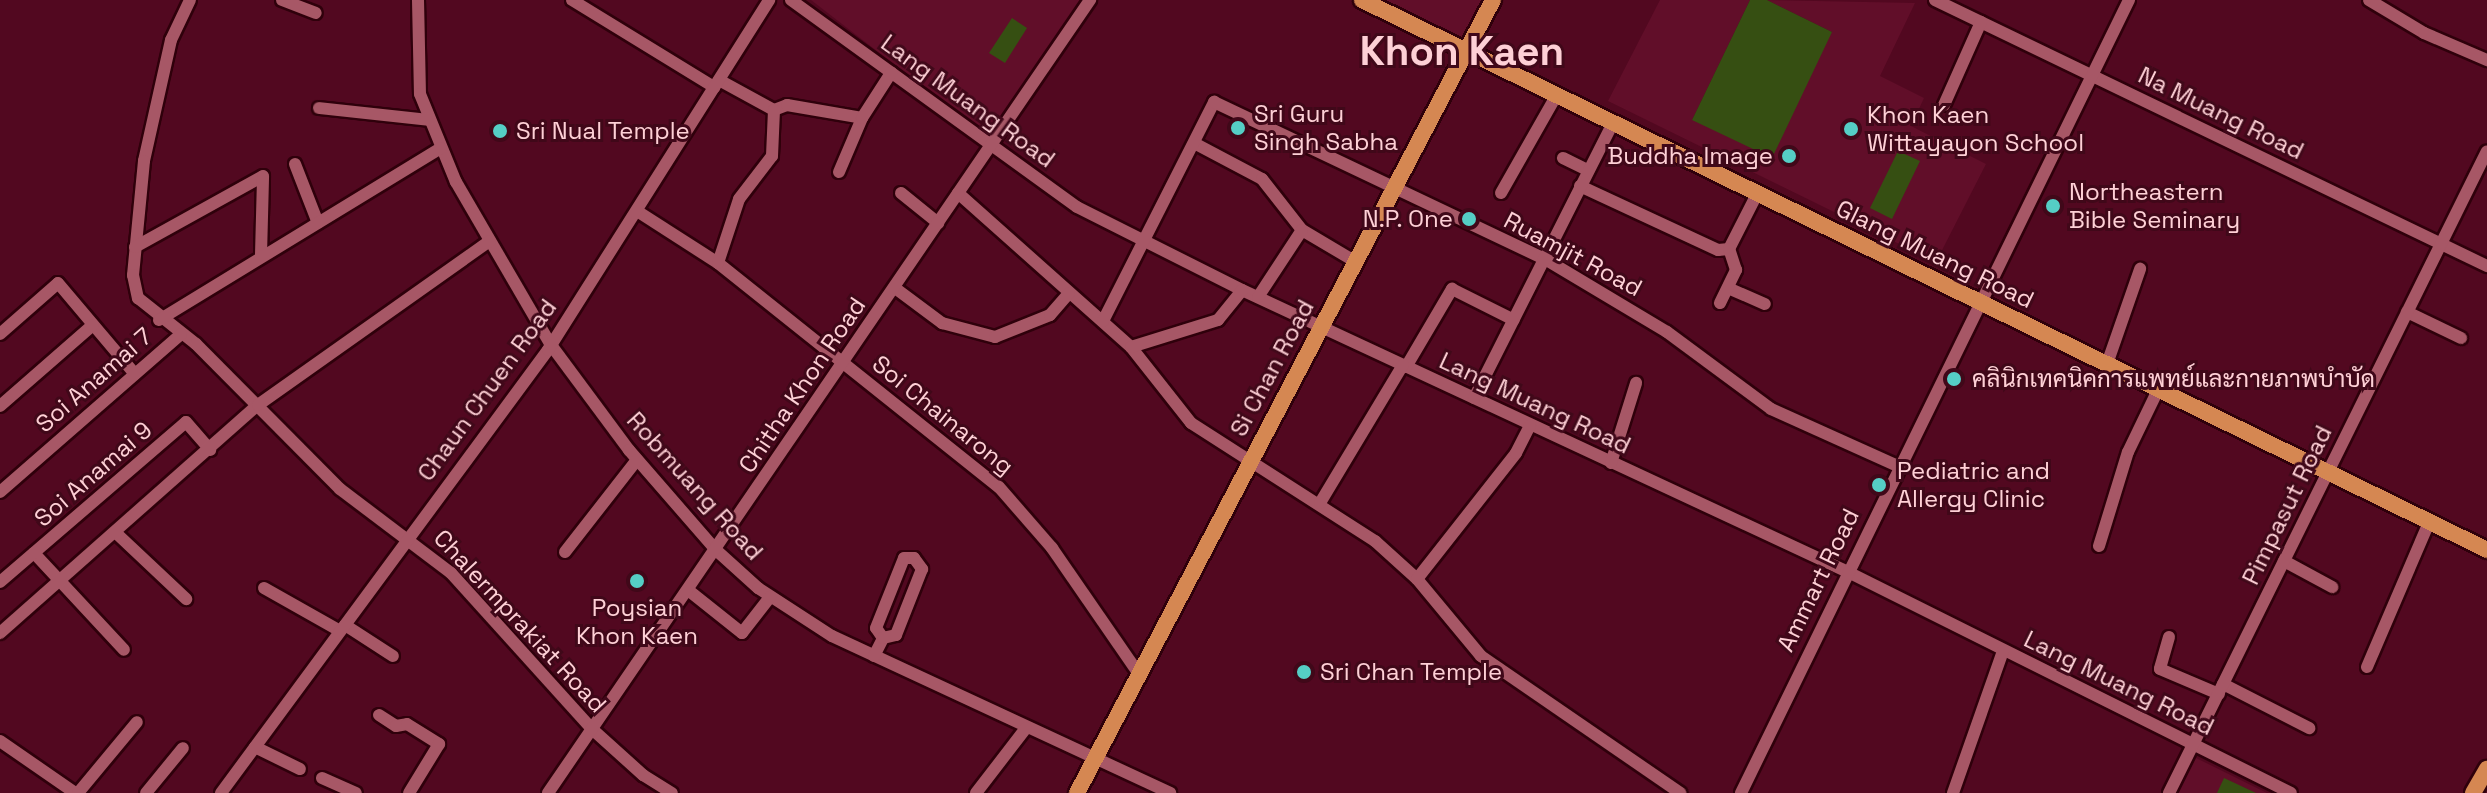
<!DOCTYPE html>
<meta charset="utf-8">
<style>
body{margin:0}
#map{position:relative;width:2487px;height:793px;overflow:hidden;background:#520820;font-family:"Space Grotesk",Sarabun,sans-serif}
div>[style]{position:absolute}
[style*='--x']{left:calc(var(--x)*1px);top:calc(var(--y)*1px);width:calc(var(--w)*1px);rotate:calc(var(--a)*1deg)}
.built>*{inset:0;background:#610e29}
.green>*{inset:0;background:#364f12}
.roads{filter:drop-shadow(2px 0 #2f000b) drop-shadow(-2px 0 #2f000b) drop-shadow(0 2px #2f000b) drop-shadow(0 -2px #2f000b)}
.minor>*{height:12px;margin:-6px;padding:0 6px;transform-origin:6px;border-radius:6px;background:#a75766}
.major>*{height:16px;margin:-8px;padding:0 8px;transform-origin:8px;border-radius:8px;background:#d58752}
.dots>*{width:22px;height:22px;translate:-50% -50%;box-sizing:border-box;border:4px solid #400819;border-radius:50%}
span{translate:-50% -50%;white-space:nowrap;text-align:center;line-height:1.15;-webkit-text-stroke:6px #400819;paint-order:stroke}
.street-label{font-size:24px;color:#fed0d6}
.poi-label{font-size:24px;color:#fed0d6}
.left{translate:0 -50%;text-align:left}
.right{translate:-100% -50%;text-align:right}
.town-label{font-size:40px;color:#fed0d6;font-weight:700}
</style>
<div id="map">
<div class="built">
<i style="clip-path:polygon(811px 0,1081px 0,988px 137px)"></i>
<i style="clip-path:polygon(1362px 0,1493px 0,1467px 50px)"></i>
<i style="clip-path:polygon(1660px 0,1750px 0,1692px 120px,1832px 32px,1767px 0,1915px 3px,1880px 76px,1924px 98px,1911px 126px,1986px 164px,1936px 262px,1608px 101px)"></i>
<i style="clip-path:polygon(2192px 756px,2267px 793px,2175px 793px)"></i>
</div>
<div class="green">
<i style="clip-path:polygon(1750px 0,1767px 0,1832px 32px,1772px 158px,1692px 120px)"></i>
<i style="clip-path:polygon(1012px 18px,1027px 28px,1005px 63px,989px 53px)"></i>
<i style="clip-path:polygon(1898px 151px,1920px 161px,1892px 219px,1870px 208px)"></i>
<i style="clip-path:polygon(2224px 778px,2256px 793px,2217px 793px)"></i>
</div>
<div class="roads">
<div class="minor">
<i style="--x:190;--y:0;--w:44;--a:115.4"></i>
<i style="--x:171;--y:40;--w:124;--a:102.6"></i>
<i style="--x:144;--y:161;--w:115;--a:95.5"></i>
<i style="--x:133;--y:275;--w:24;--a:78"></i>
<i style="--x:138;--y:298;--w:74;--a:38.4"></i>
<i style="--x:196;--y:344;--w:204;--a:45.2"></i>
<i style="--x:340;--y:489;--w:139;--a:37.1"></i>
<i style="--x:451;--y:573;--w:210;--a:47.9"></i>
<i style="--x:592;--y:729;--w:69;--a:42"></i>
<i style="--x:643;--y:775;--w:34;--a:32"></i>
<i style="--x:282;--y:0;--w:36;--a:21"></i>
<i style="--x:418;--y:0;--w:94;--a:88.8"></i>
<i style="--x:420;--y:94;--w:95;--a:67.8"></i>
<i style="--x:456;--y:182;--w:189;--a:59.8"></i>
<i style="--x:551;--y:345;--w:131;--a:53.4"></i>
<i style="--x:629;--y:450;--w:133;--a:49"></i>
<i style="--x:716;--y:550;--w:57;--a:42.1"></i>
<i style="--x:758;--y:588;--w:88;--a:33"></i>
<i style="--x:832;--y:636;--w:373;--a:24.9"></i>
<i style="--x:572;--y:0;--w:167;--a:31.5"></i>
<i style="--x:791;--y:0;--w:353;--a:35.9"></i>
<i style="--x:1077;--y:207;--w:185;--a:26.7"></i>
<i style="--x:1242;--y:290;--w:666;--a:24.95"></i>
<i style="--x:1846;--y:571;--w:497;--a:26.5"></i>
<i style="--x:1935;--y:0;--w:613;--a:25.73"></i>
<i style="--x:2369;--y:0;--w:64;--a:31"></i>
<i style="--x:2424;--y:33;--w:69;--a:23.2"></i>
<i style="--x:719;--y:80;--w:63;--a:28.6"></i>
<i style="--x:774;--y:110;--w:14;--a:-21"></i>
<i style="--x:787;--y:105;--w:76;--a:9.8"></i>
<i style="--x:1944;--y:105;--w:91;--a:-66"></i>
<i style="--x:319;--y:108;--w:111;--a:6.2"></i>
<i style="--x:1194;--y:143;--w:77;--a:27.9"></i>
<i style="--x:1262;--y:179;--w:65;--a:51.9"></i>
<i style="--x:1302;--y:230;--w:63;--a:30.7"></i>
<i style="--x:1563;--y:158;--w:28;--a:26"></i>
<i style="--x:295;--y:164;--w:63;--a:68.7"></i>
<i style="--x:839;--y:172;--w:59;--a:-66.9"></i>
<i style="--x:862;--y:118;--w:54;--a:-57.2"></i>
<i style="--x:1580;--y:186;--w:152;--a:24.9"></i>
<i style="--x:1718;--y:250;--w:11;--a:-5"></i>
<i style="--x:1729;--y:249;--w:62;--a:-63"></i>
<i style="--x:901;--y:193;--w:48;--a:39"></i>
<i style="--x:958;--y:193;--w:232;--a:41.7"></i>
<i style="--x:1131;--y:347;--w:97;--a:51.7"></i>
<i style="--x:1191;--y:423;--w:219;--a:32.7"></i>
<i style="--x:1375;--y:541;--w:57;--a:42.1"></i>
<i style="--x:1417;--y:579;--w:100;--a:50.3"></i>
<i style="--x:1481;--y:656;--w:242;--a:34.5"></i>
<i style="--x:1501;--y:193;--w:112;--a:-60.4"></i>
<i style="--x:637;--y:211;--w:96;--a:32.7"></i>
<i style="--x:718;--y:263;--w:359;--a:38.6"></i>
<i style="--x:999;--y:487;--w:81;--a:49"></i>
<i style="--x:1052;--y:548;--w:150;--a:55.4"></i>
<i style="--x:135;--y:247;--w:146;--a:-29"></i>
<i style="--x:261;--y:255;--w:79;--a:-88.5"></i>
<i style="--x:718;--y:263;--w:67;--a:-71.8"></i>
<i style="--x:739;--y:199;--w:54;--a:-52.5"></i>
<i style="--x:772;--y:156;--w:46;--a:-87.5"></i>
<i style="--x:895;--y:288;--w:59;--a:36.7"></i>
<i style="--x:942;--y:323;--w:55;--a:14.8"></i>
<i style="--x:995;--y:337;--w:59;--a:-21.8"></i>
<i style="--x:1050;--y:315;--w:29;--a:-49"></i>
<i style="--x:1728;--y:288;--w:40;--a:23.4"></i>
<i style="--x:1258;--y:297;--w:80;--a:-56.7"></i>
<i style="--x:1720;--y:303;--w:37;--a:-64"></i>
<i style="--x:1736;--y:270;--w:22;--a:-108"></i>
<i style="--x:2407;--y:312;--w:60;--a:25.7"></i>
<i style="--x:159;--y:320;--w:330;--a:-31.4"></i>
<i style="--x:1103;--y:321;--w:246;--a:-63.1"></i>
<i style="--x:1214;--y:102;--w:366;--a:25.4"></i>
<i style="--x:1545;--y:259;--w:142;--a:30.9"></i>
<i style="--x:1667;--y:332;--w:129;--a:36.5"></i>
<i style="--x:1771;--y:409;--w:139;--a:24.2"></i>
<i style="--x:0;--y:334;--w:77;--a:-41.3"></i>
<i style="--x:58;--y:283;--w:119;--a:49.8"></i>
<i style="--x:1131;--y:347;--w:91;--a:-17.2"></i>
<i style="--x:1218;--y:320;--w:38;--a:-51"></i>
<i style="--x:2107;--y:364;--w:101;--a:-70.8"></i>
<i style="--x:1406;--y:367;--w:91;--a:-59.5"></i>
<i style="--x:1452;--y:289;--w:69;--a:26.6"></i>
<i style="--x:1474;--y:398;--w:308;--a:-63.2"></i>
<i style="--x:0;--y:406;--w:123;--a:-41.1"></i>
<i style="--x:1611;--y:463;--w:84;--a:-72.6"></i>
<i style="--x:0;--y:492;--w:240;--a:-41.1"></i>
<i style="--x:1320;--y:503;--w:161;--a:-59"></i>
<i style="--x:115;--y:532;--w:98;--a:43.3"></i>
<i style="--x:2099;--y:546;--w:98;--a:-72.9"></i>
<i style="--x:2128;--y:452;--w:69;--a:-64.2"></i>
<i style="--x:565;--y:552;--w:117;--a:-52"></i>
<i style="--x:34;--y:553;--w:132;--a:47.1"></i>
<i style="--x:2284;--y:561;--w:55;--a:28.4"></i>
<i style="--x:1417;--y:579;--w:160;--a:-51.8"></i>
<i style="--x:1516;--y:453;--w:31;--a:-63"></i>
<i style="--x:0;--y:582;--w:245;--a:-40.7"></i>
<i style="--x:186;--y:422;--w:37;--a:49"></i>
<i style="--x:264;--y:588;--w:87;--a:29.5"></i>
<i style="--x:688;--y:590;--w:69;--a:38.5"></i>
<i style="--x:742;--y:633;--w:46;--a:-52.1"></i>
<i style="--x:345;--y:625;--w:57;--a:32.9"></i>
<i style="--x:0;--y:633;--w:344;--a:-41.5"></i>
<i style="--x:258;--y:405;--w:284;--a:-35.3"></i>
<i style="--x:2169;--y:637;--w:33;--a:106"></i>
<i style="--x:2160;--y:669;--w:64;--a:23"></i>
<i style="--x:874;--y:656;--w:20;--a:-63"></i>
<i style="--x:883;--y:638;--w:12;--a:-125"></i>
<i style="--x:876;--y:628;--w:75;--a:-68.2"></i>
<i style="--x:904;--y:558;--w:10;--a:0"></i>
<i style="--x:914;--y:558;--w:14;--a:54"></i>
<i style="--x:922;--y:569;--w:71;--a:111.5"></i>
<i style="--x:896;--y:635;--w:13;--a:167"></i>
<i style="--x:2367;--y:667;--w:158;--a:-66.8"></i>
<i style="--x:2223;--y:684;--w:97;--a:27.1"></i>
<i style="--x:379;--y:715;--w:20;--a:33"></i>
<i style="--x:396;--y:726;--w:11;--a:-10"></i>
<i style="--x:407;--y:724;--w:38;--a:32"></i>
<i style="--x:439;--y:744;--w:57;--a:121.5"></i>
<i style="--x:0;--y:741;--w:91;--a:34.7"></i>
<i style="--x:255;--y:747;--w:50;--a:26.1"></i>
<i style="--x:322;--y:778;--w:37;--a:24"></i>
<i style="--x:78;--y:793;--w:92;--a:-50.3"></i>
<i style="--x:146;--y:793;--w:58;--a:-50.6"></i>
<i style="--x:221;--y:793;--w:551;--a:-53.57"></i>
<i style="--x:548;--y:350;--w:414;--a:-57.7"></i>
<i style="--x:548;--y:793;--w:961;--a:-55.65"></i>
<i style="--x:976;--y:793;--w:82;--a:-52.4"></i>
<i style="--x:1741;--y:793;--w:883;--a:-63.93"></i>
<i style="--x:1953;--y:793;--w:151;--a:-70.6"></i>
<i style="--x:2169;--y:793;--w:716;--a:-63.65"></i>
</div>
<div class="major">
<i style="--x:1362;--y:0;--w:1252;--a:26.05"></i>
<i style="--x:1077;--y:793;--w:895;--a:-62.32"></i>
<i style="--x:2473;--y:793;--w:28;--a:-60"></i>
</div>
</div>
<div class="dots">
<i style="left:1238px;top:128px;background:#55cec5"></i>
<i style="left:1851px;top:129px;background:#55cec5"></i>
<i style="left:500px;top:131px;background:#55cec5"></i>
<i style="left:1789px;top:156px;background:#55cec5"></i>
<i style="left:2053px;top:206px;background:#55cec5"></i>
<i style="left:1469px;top:219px;background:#55cec5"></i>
<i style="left:1954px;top:379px;background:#55cec5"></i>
<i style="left:1879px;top:485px;background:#55cec5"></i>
<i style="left:637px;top:581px;background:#55cec5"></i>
<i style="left:1304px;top:672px;background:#55cec5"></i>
</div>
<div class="street-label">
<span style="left:968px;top:101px;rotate:36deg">Lang Muang Road</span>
<span style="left:2221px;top:113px;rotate:26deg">Na Muang Road</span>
<span style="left:1573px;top:254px;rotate:28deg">Ruamjit Road</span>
<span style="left:1935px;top:254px;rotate:26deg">Glang Muang Road</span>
<span style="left:1272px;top:368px;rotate:-62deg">Si Chan Road</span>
<span style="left:94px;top:380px;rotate:-41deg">Soi Anamai 7</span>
<span style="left:802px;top:385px;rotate:-56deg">Chitha Khon Road</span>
<span style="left:487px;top:390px;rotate:-54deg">Chaun Chuen Road</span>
<span style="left:1535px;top:403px;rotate:25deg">Lang Muang Road</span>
<span style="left:943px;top:415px;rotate:39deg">Soi Chainarong</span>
<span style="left:93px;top:474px;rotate:-41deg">Soi Anamai 9</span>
<span style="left:695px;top:486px;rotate:48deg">Robmuang Road</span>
<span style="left:2287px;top:505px;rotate:-64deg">Pimpasut Road</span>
<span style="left:1818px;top:580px;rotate:-64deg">Ammart Road</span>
<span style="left:520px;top:621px;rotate:47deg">Chalermprakiat Road</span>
<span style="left:2119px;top:683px;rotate:26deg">Lang Muang Road</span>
</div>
<div class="poi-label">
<span class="left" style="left:1254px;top:128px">Sri Guru<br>Singh Sabha</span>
<span class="left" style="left:1867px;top:129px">Khon Kaen<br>Wittayayon School</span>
<span class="left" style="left:516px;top:131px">Sri Nual Temple</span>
<span class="right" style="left:1773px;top:156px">Buddha Image</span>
<span class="left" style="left:2069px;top:206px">Northeastern<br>Bible Seminary</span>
<span class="right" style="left:1453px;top:219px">N.P. One</span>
<span class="left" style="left:1972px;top:379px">คลินิกเทคนิคการแพทย์และกายภาพบำบัด</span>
<span class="left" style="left:1897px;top:485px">Pediatric and<br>Allergy Clinic</span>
<span style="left:637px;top:622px">Poysian<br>Khon Kaen</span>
<span class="left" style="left:1320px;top:672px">Sri Chan Temple</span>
</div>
<div class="town-label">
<span style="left:1462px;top:52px">Khon Kaen</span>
</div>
</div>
